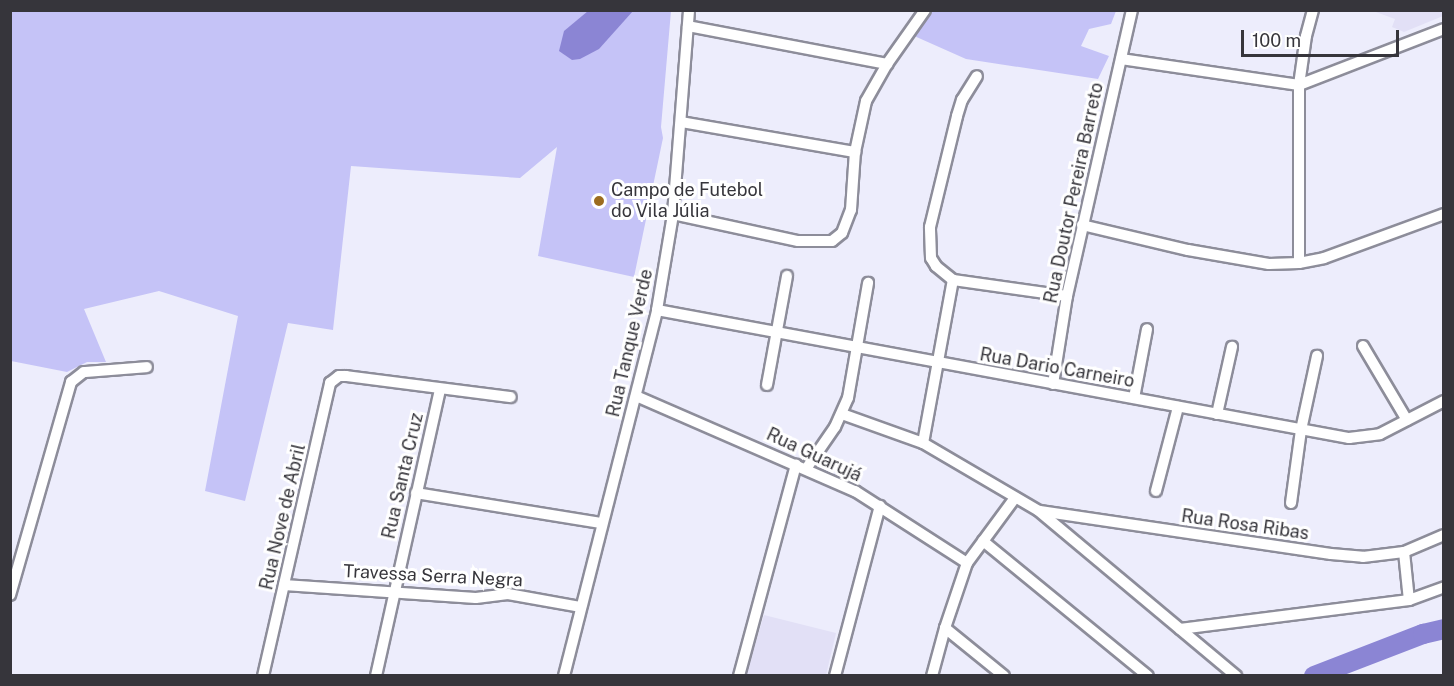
<!DOCTYPE html>
<meta charset="utf-8">
<style>
body{margin:0}
#map{position:relative;width:1454px;height:686px;overflow:hidden;background:#ededfc;font-family:"Public Sans",sans-serif}
div>[style]{position:absolute}
[style*='--x']{left:calc(var(--x)*1px);top:calc(var(--y)*1px);width:calc(var(--w)*1px);rotate:calc(var(--a)*1deg)}
.built>*{inset:0;background:#e2e0f6}
.green>*{inset:0;background:#c5c3f7}
.water>*{inset:0;background:#8b85d4}
.river>*{height:20px;margin:-10px;padding:0 10px;transform-origin:10px;border-radius:10px;background:#8b85d4}
.roads{filter:drop-shadow(2px 0 #8d8d9a) drop-shadow(-2px 0 #8d8d9a) drop-shadow(0 2px #8d8d9a) drop-shadow(0 -2px #8d8d9a)}
.street>*{height:10px;margin:-5px;padding:0 5px;transform-origin:5px;border-radius:5px;background:#fff}
.dots>*{width:16px;height:16px;translate:-50% -50%;box-sizing:border-box;border:3px solid #fff;border-radius:50%}
span{translate:-50% -50%;white-space:nowrap;text-align:center;line-height:1.15;-webkit-text-stroke:6px #fff;paint-order:stroke}
.poi-label{font-size:18px;color:#36353b}
.left{translate:0 -50%;text-align:left}
.street-label{font-size:18px;color:#36353b}
.frame{position:absolute;inset:0;border:12px solid #36353b;pointer-events:none}
.scale{position:absolute;left:1241px;top:30px;width:158px;height:27px;box-sizing:border-box;border:3px solid #36353b;border-top:0;padding-left:8px;font-size:18px;line-height:21px;white-space:nowrap;color:#36353b;-webkit-text-stroke:4px #fff;paint-order:stroke}
</style>
<div id="map">
<div class="built">
<i style="clip-path:polygon(1373px 11px,1443px 11px,1443px 16px,1404px 32px,1392px 27px,1395px 19px)"></i>
<i style="clip-path:polygon(764px 615px,836px 633px,826px 675px,746px 675px)"></i>
</div>
<div class="green">
<i style="clip-path:polygon(10px 11px,671px 11px,661px 127px,663px 138px,634px 277px,538px 256px,557px 147px,520px 178px,351px 166px,333px 330px,288px 323px,245px 501px,205px 491px,238px 316px,159px 291px,84px 309px,106px 362px,87px 362px,67px 372px,11px 361px)"></i>
<i style="clip-path:polygon(929px 11px,1116px 11px,1111px 24px,1089px 29px,1081px 46px,1109px 56px,1098px 79px,966px 59px,912px 35px)"></i>
</div>
<div class="water">
<i style="clip-path:polygon(588px 11px,633px 11px,599px 49px,580px 59px,572px 60px,559px 51px,564px 31px)"></i>
</div>
<div class="river">
<i style="--x:1314;--y:676;--w:117;--a:-21.1"></i>
<i style="--x:1423;--y:634;--w:22;--a:-13"></i>
</div>
<div class="roads">
<div class="street">
<i style="--x:688;--y:26;--w:203;--a:10.8"></i>
<i style="--x:1121;--y:59;--w:180;--a:8.3"></i>
<i style="--x:1299;--y:85;--w:155;--a:-21.1"></i>
<i style="--x:681;--y:122;--w:177;--a:9.8"></i>
<i style="--x:673;--y:214;--w:128;--a:12.2"></i>
<i style="--x:798;--y:241;--w:34;--a:0"></i>
<i style="--x:832;--y:241;--w:13;--a:-39"></i>
<i style="--x:842;--y:233;--w:25;--a:-69"></i>
<i style="--x:851;--y:210;--w:58;--a:-86.1"></i>
<i style="--x:855;--y:152;--w:52;--a:-77.8"></i>
<i style="--x:866;--y:101;--w:43;--a:-60.4"></i>
<i style="--x:887;--y:64;--w:66;--a:-54.9"></i>
<i style="--x:1082;--y:225;--w:109;--a:13.3"></i>
<i style="--x:1188;--y:250;--w:82;--a:9.8"></i>
<i style="--x:1269;--y:264;--w:30;--a:-2"></i>
<i style="--x:1299;--y:263;--w:25;--a:-11"></i>
<i style="--x:1324;--y:258;--w:128;--a:-20.1"></i>
<i style="--x:1299;--y:263;--w:178;--a:-90"></i>
<i style="--x:1299;--y:85;--w:49;--a:-81.9"></i>
<i style="--x:1306;--y:36;--w:27;--a:-75"></i>
<i style="--x:953;--y:280;--w:22;--a:-141"></i>
<i style="--x:936;--y:266;--w:9;--a:-122"></i>
<i style="--x:931;--y:258;--w:31;--a:-92"></i>
<i style="--x:930;--y:227;--w:114;--a:-76.3"></i>
<i style="--x:957;--y:116;--w:17;--a:-73"></i>
<i style="--x:962;--y:100;--w:28;--a:-58"></i>
<i style="--x:953;--y:280;--w:115;--a:8"></i>
<i style="--x:657;--y:310;--w:704;--a:10.48"></i>
<i style="--x:1349;--y:438;--w:31;--a:-7"></i>
<i style="--x:1380;--y:434;--w:72;--a:-27.3"></i>
<i style="--x:1363;--y:346;--w:86;--a:59.3"></i>
<i style="--x:1053;--y:384;--w:89;--a:-81"></i>
<i style="--x:1067;--y:296;--w:293;--a:-77.2"></i>
<i style="--x:767;--y:385;--w:111;--a:-79.6"></i>
<i style="--x:636;--y:396;--w:239;--a:23.5"></i>
<i style="--x:855;--y:491;--w:133;--a:32.7"></i>
<i style="--x:1134;--y:398;--w:70;--a:-79.3"></i>
<i style="--x:842;--y:414;--w:86;--a:19.7"></i>
<i style="--x:923;--y:443;--w:134;--a:30.4"></i>
<i style="--x:1039;--y:511;--w:257;--a:39.9"></i>
<i style="--x:1217;--y:414;--w:69;--a:-77.4"></i>
<i style="--x:923;--y:443;--w:166;--a:-79.6"></i>
<i style="--x:806;--y:469;--w:51;--a:-55.4"></i>
<i style="--x:835;--y:427;--w:32;--a:-66"></i>
<i style="--x:848;--y:398;--w:117;--a:-80.1"></i>
<i style="--x:1156;--y:491;--w:87;--a:-75.3"></i>
<i style="--x:416;--y:493;--w:187;--a:9.2"></i>
<i style="--x:1291;--y:503;--w:74;--a:-82.2"></i>
<i style="--x:1301;--y:430;--w:76;--a:-77.8"></i>
<i style="--x:1040;--y:511;--w:294;--a:8.4"></i>
<i style="--x:1331;--y:554;--w:32;--a:5"></i>
<i style="--x:1363;--y:557;--w:41;--a:-7"></i>
<i style="--x:1404;--y:552;--w:43;--a:-23"></i>
<i style="--x:983;--y:541;--w:213;--a:39.3"></i>
<i style="--x:1404;--y:552;--w:48;--a:84.1"></i>
<i style="--x:284;--y:585;--w:192;--a:3.9"></i>
<i style="--x:476;--y:598;--w:32;--a:-7"></i>
<i style="--x:508;--y:594;--w:73;--a:10.2"></i>
<i style="--x:10;--y:595;--w:222;--a:-74"></i>
<i style="--x:71;--y:382;--w:16;--a:-38"></i>
<i style="--x:84;--y:372;--w:63;--a:-4.5"></i>
<i style="--x:945;--y:628;--w:76;--a:39.1"></i>
<i style="--x:1180;--y:629;--w:231;--a:-7.2"></i>
<i style="--x:1409;--y:600;--w:37;--a:-20"></i>
<i style="--x:263;--y:676;--w:301;--a:-77.1"></i>
<i style="--x:330;--y:383;--w:11;--a:-38"></i>
<i style="--x:339;--y:376;--w:7;--a:0"></i>
<i style="--x:346;--y:376;--w:166;--a:7.3"></i>
<i style="--x:376;--y:676;--w:294;--a:-77.4"></i>
<i style="--x:564;--y:676;--w:378;--a:-75.7"></i>
<i style="--x:657;--y:310;--w:97;--a:-80.5"></i>
<i style="--x:673;--y:214;--w:205;--a:-85.5"></i>
<i style="--x:739;--y:676;--w:219;--a:-74.9"></i>
<i style="--x:835;--y:676;--w:176;--a:-75.2"></i>
<i style="--x:932;--y:676;--w:50;--a:-74.8"></i>
<i style="--x:945;--y:628;--w:69;--a:-71.3"></i>
<i style="--x:967;--y:563;--w:81;--a:-53.6"></i>
</div>
</div>
<div class="dots">
<i style="left:599px;top:201px;background:#9c6c1f"></i>
</div>
<div class="poi-label">
<span class="left" style="left:611px;top:201px">Campo de Futebol<br>do Vila Júlia</span>
</div>
<div class="street-label">
<span style="left:1074px;top:193px;rotate:-78deg">Rua Doutor Pereira Barreto</span>
<span style="left:630px;top:343px;rotate:-77deg">Rua Tanque Verde</span>
<span style="left:1057px;top:368px;rotate:10deg">Rua Dario Carneiro</span>
<span style="left:814px;top:455px;rotate:25deg">Rua Guarujá</span>
<span style="left:403px;top:476px;rotate:-77deg">Rua Santa Cruz</span>
<span style="left:283px;top:517px;rotate:-77deg">Rua Nove de Abril</span>
<span style="left:1245px;top:525px;rotate:8deg">Rua Rosa Ribas</span>
<span style="left:433px;top:576px;rotate:3deg">Travessa Serra Negra</span>
</div>
<div class="frame"></div>
<div class="scale">100 m</div>
</div>
